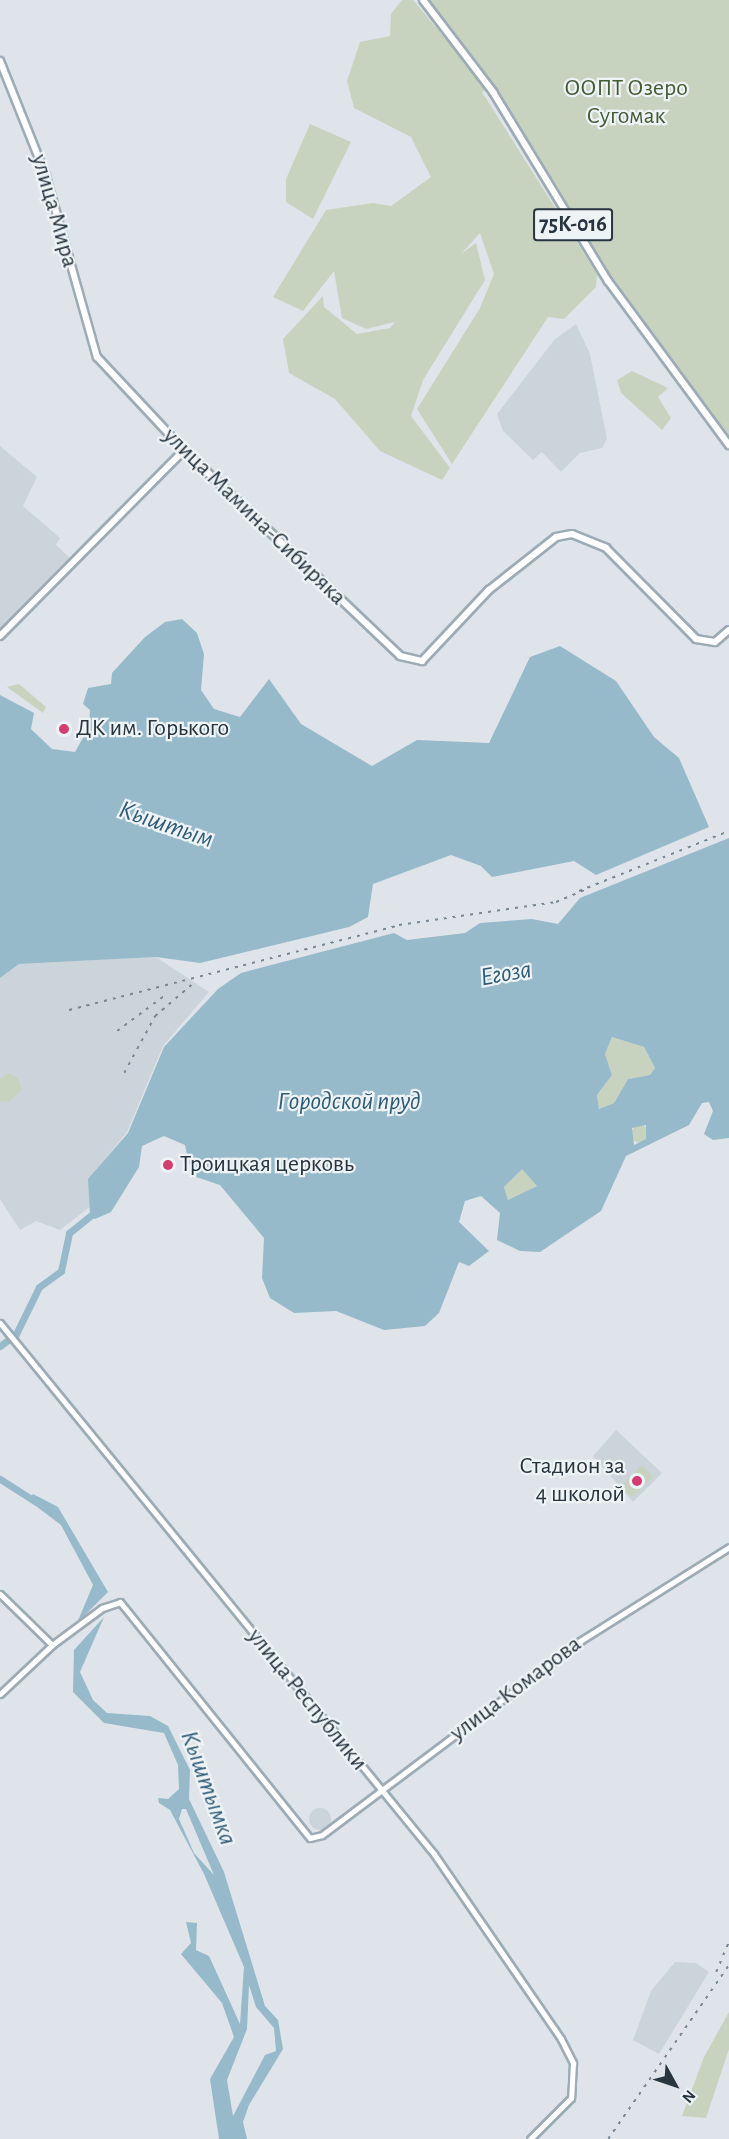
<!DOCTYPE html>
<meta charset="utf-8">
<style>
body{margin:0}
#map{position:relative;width:729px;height:2139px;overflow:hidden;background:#dee4e9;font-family:"Alegreya Sans",sans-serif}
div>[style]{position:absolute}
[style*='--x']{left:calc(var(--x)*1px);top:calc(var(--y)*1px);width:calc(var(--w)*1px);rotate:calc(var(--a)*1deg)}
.built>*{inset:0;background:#ccd4db}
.round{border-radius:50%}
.green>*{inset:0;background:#c8d3bf}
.water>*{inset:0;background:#97bacb}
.river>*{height:7px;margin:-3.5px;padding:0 3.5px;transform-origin:3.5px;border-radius:3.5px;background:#97bacb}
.roads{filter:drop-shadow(2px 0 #9dabb5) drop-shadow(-2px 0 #9dabb5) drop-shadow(0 2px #9dabb5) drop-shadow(0 -2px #9dabb5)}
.secondary>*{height:5px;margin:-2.5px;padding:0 2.5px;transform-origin:2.5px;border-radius:2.5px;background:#fff}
.primary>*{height:6px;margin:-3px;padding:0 3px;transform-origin:3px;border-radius:3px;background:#fff}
.rail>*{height:1.5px;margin-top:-0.75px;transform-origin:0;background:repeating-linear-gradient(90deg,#778793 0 3px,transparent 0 9px)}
.dots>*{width:16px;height:16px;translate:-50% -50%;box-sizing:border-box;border:3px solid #eef3f6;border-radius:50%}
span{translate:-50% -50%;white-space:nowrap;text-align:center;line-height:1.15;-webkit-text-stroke:4.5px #eef3f6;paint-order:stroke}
.shield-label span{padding:2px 4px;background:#eef3f6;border:2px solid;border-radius:4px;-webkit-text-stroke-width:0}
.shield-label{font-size:22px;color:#273541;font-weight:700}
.park-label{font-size:24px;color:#435d33}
.street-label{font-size:24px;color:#273541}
.poi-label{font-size:24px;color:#273541}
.left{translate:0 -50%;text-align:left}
.right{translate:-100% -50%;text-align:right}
.water-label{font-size:26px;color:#2f5c77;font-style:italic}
.north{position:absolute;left:645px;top:2055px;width:60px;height:60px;-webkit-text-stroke:4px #eef3f6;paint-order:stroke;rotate:130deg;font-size:16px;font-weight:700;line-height:24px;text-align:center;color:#273541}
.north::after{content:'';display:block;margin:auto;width:21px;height:27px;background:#273541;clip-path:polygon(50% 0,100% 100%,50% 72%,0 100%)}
</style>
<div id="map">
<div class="built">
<i style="clip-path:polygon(576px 324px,590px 354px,607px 439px,602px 448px,580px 453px,561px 472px,542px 452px,533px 460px,503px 431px,497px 414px,555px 339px)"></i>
<i style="clip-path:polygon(0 446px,37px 477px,23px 506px,60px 538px,56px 545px,72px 560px,0 631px)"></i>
<i style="clip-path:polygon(156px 957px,209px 992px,163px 1046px,127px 1132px,89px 1179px,91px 1206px,60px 1230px,36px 1221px,20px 1230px,0 1199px,0 978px,19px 964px)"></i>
<i style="clip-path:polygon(616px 1430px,662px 1473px,633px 1502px,593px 1456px)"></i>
<i class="round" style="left:309px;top:1808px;width:22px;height:22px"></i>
<i style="clip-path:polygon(675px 1962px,696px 1963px,709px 1972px,659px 2054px,633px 2040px,651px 1991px)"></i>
</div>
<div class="green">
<i style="clip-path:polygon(402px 0,413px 0,454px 49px,459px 41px,427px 0,729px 0,729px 439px,610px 279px,492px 86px,482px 92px,597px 274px,596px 287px,564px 319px,548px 317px,452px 464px,417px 409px,480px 308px,494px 274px,480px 233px,461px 254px,476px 243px,485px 280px,423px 380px,411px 416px,450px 468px,442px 480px,380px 451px,335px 399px,289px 373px,283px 339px,323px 296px,324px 307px,357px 334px,390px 328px,395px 322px,366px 329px,342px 318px,334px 271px,303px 311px,273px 297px,326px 210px,373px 203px,391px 206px,431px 177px,411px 137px,354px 108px,347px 81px,360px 42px,390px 36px,391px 14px)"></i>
<i style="clip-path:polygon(310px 124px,351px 142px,313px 219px,286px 202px,286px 179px)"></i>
<i style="clip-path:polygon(632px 371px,668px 388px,658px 397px,671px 418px,662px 430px,621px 393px,617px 380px)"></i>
<i style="clip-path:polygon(19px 684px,46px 707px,43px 713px,7px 687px)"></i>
<i style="clip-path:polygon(612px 1037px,644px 1047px,655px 1068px,650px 1075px,628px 1079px,614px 1103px,599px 1109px,597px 1095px,612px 1075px,605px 1054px)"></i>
<i style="clip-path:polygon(9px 1073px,18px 1078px,22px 1090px,9px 1102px,0 1101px,0 1079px)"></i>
<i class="round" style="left:631px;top:1125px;width:18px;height:18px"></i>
<i style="clip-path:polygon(522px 1168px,537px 1186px,508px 1200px,504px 1187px)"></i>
<i style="clip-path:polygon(642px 1465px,653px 1477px,632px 1497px,620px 1486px)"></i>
<i style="clip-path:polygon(729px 2012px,729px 2049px,706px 2118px,682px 2116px,704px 2057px)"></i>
</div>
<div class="water">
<i style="clip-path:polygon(182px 619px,197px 633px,204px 654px,201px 690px,214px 709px,240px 717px,269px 679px,301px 724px,372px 766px,417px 740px,489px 743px,530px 657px,560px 646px,616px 681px,654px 737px,679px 758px,709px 827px,596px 875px,574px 861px,492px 877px,481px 866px,451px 855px,373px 884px,368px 917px,349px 927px,200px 963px,156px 957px,19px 964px,0 978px,0 695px,34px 713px,31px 729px,52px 749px,75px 752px,89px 727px,90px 710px,83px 704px,88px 688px,111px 684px,112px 673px,145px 637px,165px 622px)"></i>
<i style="clip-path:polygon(evenodd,729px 838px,729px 1138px,713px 1140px,704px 1134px,713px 1111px,709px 1102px,702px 1103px,689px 1125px,626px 1156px,601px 1211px,540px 1252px,520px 1251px,497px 1240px,500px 1213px,481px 1196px,465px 1201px,459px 1222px,489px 1251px,469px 1266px,459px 1262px,439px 1313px,425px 1326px,384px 1330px,336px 1311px,294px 1313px,270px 1298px,262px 1278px,264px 1238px,220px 1185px,196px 1177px,198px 1168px,189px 1164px,185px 1145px,164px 1136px,142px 1146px,139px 1167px,111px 1212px,95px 1219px,90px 1215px,88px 1179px,128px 1133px,164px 1047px,218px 989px,241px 973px,394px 933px,407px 940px,465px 933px,480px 923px,532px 919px,558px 924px,580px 898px,729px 838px,612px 1037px,644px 1047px,655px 1068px,650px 1075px,628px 1079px,614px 1103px,599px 1109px,597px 1095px,612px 1075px,605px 1054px,612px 1037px,729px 838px,646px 1125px,646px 1139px,634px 1145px,632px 1128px,646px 1125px,729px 838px,522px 1169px,537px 1186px,508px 1200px,504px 1187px,522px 1169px)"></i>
<i style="clip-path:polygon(33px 1494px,58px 1507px,108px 1592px,77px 1623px,93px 1585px,61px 1525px,28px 1500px)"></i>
<i style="clip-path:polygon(evenodd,104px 1617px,80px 1672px,93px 1700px,107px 1713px,150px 1716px,168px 1726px,190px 1770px,189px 1799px,224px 1872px,265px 2006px,278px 2020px,283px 2049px,249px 2105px,243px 2122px,247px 2139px,219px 2139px,210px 2079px,234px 2037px,222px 2003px,181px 1954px,191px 1943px,186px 1922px,197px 1923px,196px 1950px,209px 1956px,240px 2024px,244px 1967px,204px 1874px,170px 1810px,159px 1803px,158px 1798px,168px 1799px,179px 1789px,178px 1765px,164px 1733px,104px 1723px,73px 1692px,74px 1650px,104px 1617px,182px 1809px,186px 1809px,214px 1875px,194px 1853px,179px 1819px,182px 1809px,104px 1617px,249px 1985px,256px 2007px,274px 2028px,276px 2051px,265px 2055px,233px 2116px,227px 2080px,247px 2029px,249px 1985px)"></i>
</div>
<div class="river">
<i style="--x:0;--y:1346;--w:20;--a:-37"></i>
<i style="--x:16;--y:1334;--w:52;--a:-63.9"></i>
<i style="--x:39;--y:1287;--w:27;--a:-36"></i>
<i style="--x:61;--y:1271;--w:39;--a:-78"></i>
<i style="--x:69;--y:1233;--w:35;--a:-39"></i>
<i style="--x:0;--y:1479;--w:43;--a:32.6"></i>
</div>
<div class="roads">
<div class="secondary">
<i style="--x:0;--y:1323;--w:686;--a:50.74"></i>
<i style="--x:434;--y:1854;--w:224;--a:55.5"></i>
<i style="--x:561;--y:2039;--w:27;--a:63"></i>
<i style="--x:573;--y:2063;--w:35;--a:93"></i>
<i style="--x:571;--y:2098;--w:58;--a:135"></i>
<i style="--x:0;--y:1594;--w:73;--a:44.4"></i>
<i style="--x:0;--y:1694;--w:71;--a:-43.3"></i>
<i style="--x:52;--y:1645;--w:62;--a:-36.5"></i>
<i style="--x:102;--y:1608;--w:19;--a:-18"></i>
<i style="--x:120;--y:1602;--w:303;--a:51.2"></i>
<i style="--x:310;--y:1838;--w:12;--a:-14"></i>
<i style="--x:322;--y:1835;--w:323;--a:-36.9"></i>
<i style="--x:580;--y:1641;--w:176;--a:-32.2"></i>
</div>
<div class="primary">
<i style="--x:423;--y:0;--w:116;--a:52.7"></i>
<i style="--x:493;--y:92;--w:221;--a:58.7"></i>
<i style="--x:608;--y:281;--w:204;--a:53.6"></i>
<i style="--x:0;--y:61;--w:124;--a:68.2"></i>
<i style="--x:46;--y:176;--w:188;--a:74.3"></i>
<i style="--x:97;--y:357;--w:127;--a:46.9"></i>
<i style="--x:184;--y:450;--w:298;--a:43.6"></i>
<i style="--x:400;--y:656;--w:23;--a:13"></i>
<i style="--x:422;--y:661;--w:98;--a:-46.7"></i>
<i style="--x:489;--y:590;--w:85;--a:-38.3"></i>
<i style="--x:556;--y:537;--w:16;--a:-11"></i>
<i style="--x:572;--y:534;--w:37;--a:22"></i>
<i style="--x:606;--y:548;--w:128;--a:45.3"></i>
<i style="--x:696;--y:639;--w:19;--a:9"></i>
<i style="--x:715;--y:642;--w:18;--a:-41"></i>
<i style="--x:0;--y:636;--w:262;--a:-45.3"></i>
</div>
</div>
<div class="rail">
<i style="--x:579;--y:891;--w:162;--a:-21.8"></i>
<i style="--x:69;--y:1010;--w:341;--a:-14.4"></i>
<i style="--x:399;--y:925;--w:159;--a:-8.3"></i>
<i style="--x:556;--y:902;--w:33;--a:-23"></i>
<i style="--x:117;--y:1031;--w:59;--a:-36.7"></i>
<i style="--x:124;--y:1073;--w:65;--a:-61.5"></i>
<i style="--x:155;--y:1016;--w:48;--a:-40.7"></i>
<i style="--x:716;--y:1972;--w:33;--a:-67"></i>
<i style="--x:608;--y:2139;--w:212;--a:-55.2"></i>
</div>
<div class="dots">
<i style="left:64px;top:729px;background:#d53c70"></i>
<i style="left:168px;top:1165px;background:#d53c70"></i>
<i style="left:637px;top:1481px;background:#d53c70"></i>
</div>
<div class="shield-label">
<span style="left:573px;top:225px">75К-016</span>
</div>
<div class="park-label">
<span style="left:626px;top:103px">ООПТ Озеро<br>Сугомак</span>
</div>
<div class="street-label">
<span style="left:54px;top:211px;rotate:74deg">улица Мира</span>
<span style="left:254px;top:517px;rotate:44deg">улица Мамина-Сибиряка</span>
<span style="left:516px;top:1689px;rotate:-37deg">улица Комарова</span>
<span style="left:307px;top:1700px;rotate:51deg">улица Республики</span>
</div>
<div class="poi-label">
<span class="left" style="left:76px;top:729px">ДК им. Горького</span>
<span class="left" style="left:180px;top:1165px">Троицкая церковь</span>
<span class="right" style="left:625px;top:1481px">Стадион за<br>4 школой</span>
</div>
<div class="water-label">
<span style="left:166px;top:825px;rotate:19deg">Кыштым</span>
<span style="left:506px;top:974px;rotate:-10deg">Егоза</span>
<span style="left:349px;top:1102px">Городской пруд</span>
<span style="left:208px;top:1788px;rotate:70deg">Кыштымка</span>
</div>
<div class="north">N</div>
</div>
